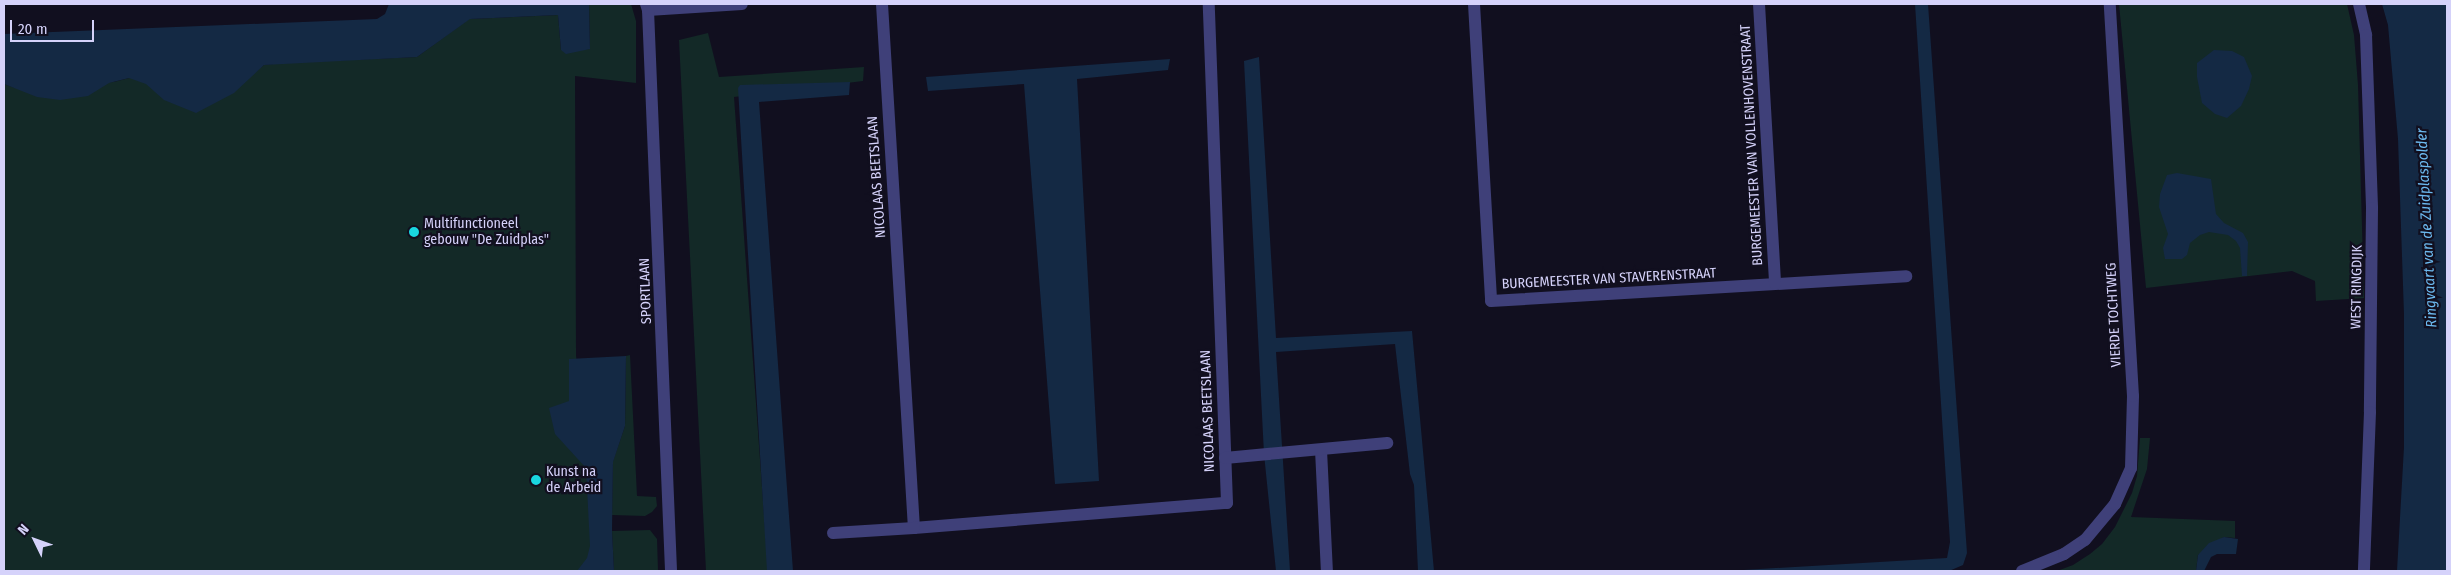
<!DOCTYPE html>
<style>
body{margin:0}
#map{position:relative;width:2451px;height:575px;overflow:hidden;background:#110f1f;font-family:"Fira Sans Condensed",sans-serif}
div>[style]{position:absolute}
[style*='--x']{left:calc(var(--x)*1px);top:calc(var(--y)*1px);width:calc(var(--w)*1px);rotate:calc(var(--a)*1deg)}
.green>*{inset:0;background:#132927}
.water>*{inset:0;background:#142944}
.minor>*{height:12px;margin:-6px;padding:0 6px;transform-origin:6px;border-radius:6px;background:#3f4079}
.dots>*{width:14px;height:14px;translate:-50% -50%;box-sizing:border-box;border:2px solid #110f1f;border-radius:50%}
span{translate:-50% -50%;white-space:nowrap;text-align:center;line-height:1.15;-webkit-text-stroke:4.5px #110f1f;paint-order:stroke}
.street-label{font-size:14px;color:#d5d2fa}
.poi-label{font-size:14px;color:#d5d2fa}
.left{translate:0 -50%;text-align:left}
.water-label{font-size:15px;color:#6cb9ef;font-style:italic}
.frame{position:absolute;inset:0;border:5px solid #d5d2fa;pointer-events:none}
.north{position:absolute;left:10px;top:515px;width:50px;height:50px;-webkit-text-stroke:4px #110f1f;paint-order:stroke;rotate:312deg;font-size:14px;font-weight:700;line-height:20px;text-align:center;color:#d5d2fa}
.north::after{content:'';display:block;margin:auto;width:18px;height:22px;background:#d5d2fa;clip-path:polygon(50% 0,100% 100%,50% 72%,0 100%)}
.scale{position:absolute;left:10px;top:20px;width:84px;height:22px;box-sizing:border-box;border:2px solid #d5d2fa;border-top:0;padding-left:6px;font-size:15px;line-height:18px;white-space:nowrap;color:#d5d2fa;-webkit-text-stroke:4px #110f1f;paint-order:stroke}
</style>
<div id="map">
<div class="green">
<i style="clip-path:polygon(589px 4px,631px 4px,636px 21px,636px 83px,575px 76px,576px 355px,598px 571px,4px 571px,4px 84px,15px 88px,114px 82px,129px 78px,254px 73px,264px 65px,282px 63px,417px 57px,469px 19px,558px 15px,561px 50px,590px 49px)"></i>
<i style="clip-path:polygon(2119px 4px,2347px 4px,2354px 35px,2358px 85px,2364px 298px,2316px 301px,2315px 281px,2292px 271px,2146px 288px)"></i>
<i style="clip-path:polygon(708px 33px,719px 77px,864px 67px,863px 81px,734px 97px,768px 571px,706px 571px,679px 40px)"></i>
<i style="clip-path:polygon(630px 355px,637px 496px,656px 497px,657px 506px,652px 512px,645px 516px,612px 515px,613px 461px,625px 426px,626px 356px)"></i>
<i style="clip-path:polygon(2140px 438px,2150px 438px,2147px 469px,2131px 517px,2235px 521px,2235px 538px,2224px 537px,2198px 555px,2196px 571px,2057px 571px,2073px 565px,2090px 554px,2102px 544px,2115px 527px,2132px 493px,2137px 476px)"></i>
<i style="clip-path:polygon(650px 530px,657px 539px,658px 571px,614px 571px,612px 531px)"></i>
</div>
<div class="water">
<i style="clip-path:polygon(389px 4px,589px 4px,590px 49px,566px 54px,561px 50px,558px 15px,470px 19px,417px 57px,264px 65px,234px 93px,196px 113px,164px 100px,146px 84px,129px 78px,109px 83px,88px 96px,60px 100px,37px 97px,4px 84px,4px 34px,377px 19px,385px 14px)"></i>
<i style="clip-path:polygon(1915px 4px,1928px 4px,1967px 553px,1963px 565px,1949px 571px,1727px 571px,1947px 558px,1950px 542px)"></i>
<i style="clip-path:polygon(2382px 4px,2447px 4px,2447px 571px,2397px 571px,2404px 447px,2404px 314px,2398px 139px,2388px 25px)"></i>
<i style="clip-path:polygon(2214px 50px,2232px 51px,2244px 57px,2252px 76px,2249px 89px,2241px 106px,2227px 118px,2215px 114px,2202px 103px,2197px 77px,2197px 63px)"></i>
<i style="clip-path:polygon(1259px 57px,1276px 338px,1412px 331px,1434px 571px,1418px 571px,1414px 485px,1410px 474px,1395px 344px,1276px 352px,1290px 571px,1276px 571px,1264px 454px,1244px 61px)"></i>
<i style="clip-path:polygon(1170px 59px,1168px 70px,1077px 79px,1099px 481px,1055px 484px,1024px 84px,928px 91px,926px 77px)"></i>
<i style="clip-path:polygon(850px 82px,849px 95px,759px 102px,793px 571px,767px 571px,738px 88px,740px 85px)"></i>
<i style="clip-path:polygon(2177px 173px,2211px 179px,2216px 214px,2224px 223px,2243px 233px,2248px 242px,2247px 276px,2242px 276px,2240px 248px,2236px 241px,2228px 235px,2209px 232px,2200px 235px,2190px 243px,2187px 255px,2182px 259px,2165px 259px,2163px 248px,2168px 234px,2159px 207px,2160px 194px,2167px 175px)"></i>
<i style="clip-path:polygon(626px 356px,625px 426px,613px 462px,612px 531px,614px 571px,577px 571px,587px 558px,590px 546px,586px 468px,555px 434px,549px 408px,569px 401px,569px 359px)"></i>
<i style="clip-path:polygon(2224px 537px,2238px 539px,2236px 554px,2217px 554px,2211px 557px,2204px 571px,2196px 571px,2198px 555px,2209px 543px)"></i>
</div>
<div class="minor">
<i style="--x:646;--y:4;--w:6;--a:72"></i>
<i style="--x:648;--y:10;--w:94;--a:-3.7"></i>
<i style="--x:882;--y:4;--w:525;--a:86.51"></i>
<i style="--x:914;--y:528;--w:314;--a:-4.6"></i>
<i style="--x:1227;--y:503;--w:499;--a:-92.1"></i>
<i style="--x:1474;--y:4;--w:297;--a:86.7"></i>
<i style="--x:1491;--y:301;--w:416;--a:-3.4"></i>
<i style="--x:1759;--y:4;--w:280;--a:86.7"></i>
<i style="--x:2359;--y:4;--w:32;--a:77"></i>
<i style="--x:2366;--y:35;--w:173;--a:88"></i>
<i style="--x:2372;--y:208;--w:204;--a:90.6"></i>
<i style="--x:2370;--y:412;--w:159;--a:92.2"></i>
<i style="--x:648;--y:10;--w:561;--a:87.65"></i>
<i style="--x:1321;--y:450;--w:121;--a:87.2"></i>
<i style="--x:1225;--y:458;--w:163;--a:-5.3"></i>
<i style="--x:833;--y:533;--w:81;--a:-3.5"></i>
<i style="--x:2022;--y:571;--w:45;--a:-22"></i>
<i style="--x:2064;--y:554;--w:25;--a:-34"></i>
<i style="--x:2085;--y:540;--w:47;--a:-50.2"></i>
<i style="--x:2115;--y:504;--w:39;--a:-66"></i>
<i style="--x:2131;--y:468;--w:72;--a:-88.4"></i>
<i style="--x:2133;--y:396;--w:393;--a:-93.4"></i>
</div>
<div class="dots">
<i style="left:414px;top:232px;background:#19d6e0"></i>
<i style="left:536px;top:480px;background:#19d6e0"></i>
</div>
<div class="street-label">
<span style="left:1752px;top:145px;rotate:-93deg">BURGEMEESTER VAN VOLLENHOVENSTRAAT</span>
<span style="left:877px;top:177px;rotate:-94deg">NICOLAAS BEETSLAAN</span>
<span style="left:1609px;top:279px;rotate:-3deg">BURGEMEESTER VAN STAVERENSTRAAT</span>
<span style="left:2357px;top:287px;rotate:-89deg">WEST RINGDIJK</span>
<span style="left:646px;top:291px;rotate:-92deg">SPORTLAAN</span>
<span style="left:2114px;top:315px;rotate:-93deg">VIERDE TOCHTWEG</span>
<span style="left:1208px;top:411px;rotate:-92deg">NICOLAAS BEETSLAAN</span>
</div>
<div class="poi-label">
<span class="left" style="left:424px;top:232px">Multifunctioneel<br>gebouw "De Zuidplas"</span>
<span class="left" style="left:546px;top:480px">Kunst na<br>de Arbeid</span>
</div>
<div class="water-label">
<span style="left:2427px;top:228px;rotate:-93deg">Ringvaart van de Zuidplaspolder</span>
</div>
<div class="frame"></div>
<div class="north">N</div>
<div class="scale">20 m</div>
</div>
